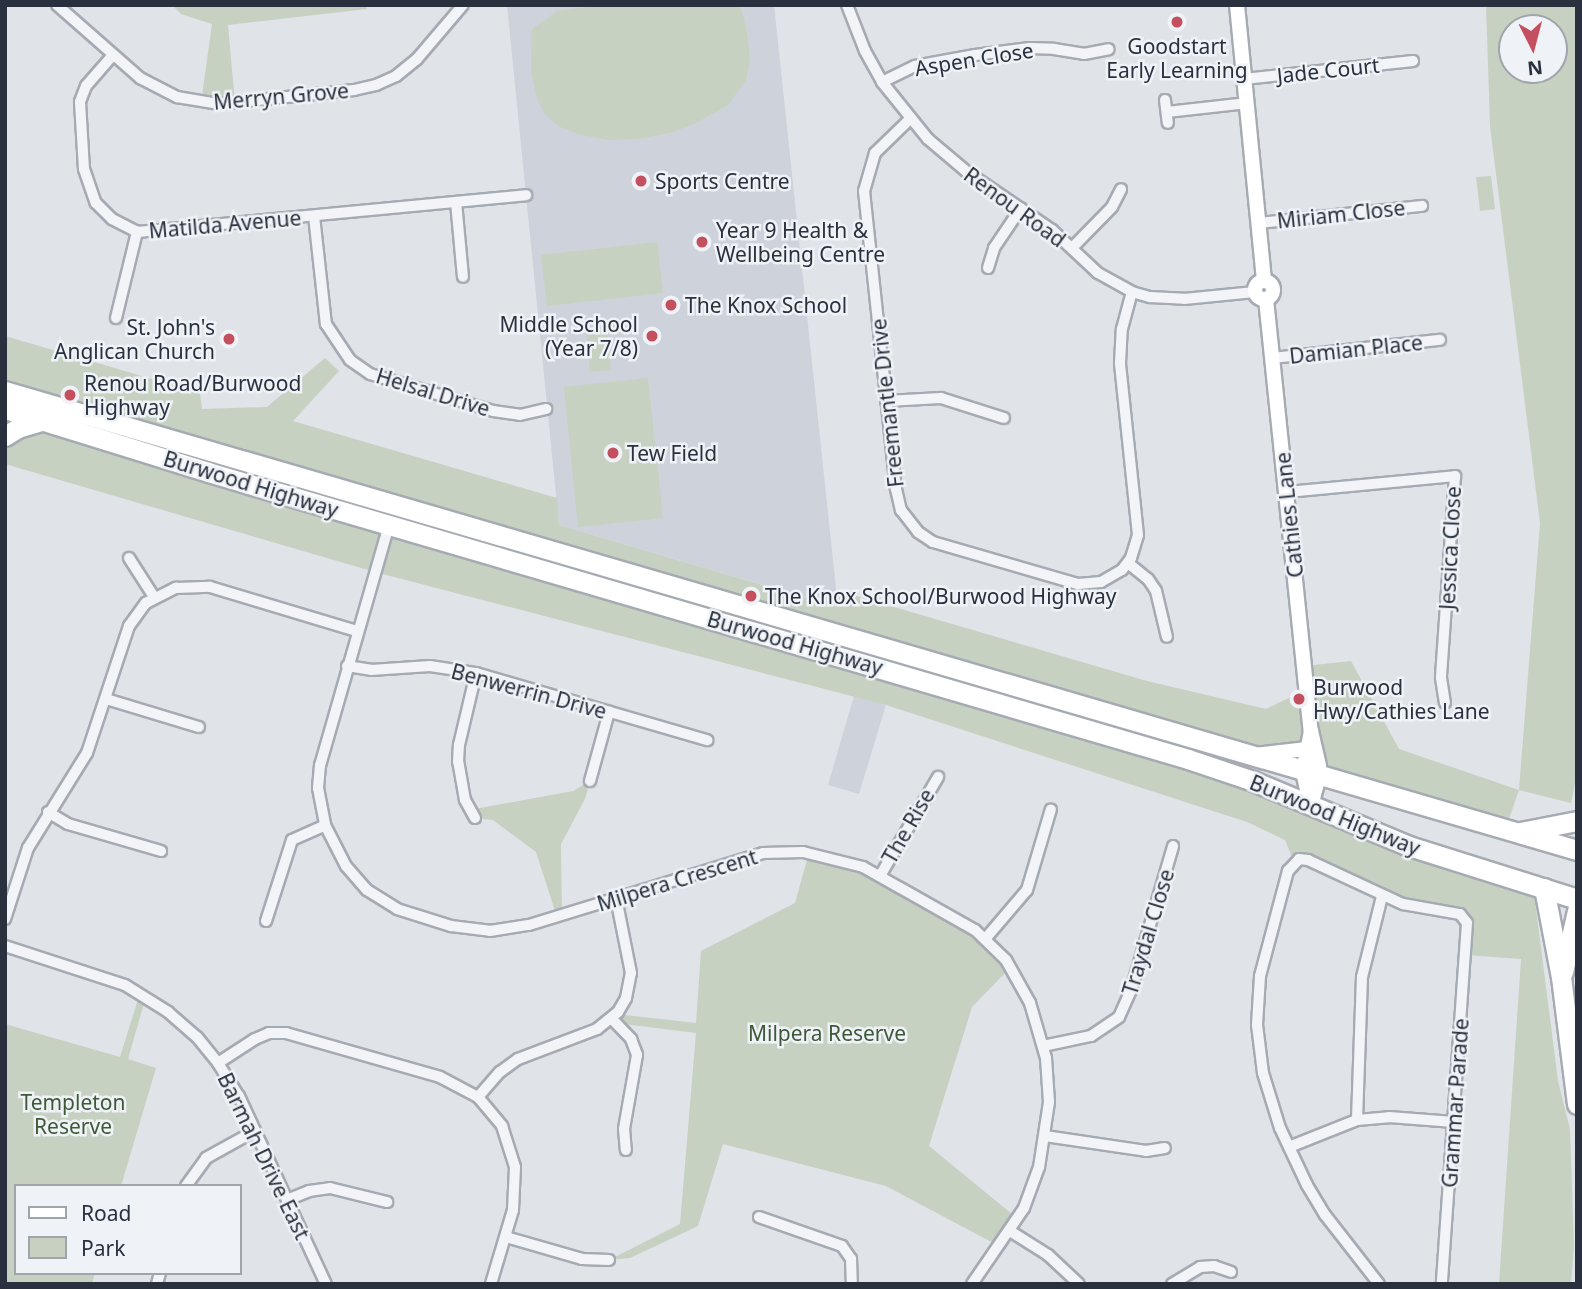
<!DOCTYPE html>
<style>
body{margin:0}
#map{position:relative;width:1582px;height:1289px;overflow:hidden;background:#e0e3e8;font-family:"Noto Sans",sans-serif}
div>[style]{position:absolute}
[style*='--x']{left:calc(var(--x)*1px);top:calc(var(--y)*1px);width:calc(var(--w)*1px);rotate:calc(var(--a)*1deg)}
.built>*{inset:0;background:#ced2da}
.green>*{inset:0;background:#c6d1c2}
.roads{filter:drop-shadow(2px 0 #a6aab2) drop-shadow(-2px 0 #a6aab2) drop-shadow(0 2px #a6aab2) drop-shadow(0 -2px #a6aab2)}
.street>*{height:10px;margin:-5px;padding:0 5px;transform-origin:5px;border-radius:5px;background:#f3f4f7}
.secondary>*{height:14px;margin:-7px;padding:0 7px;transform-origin:7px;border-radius:7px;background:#fff}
.secondary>.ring{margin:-7px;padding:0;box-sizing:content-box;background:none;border:14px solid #fff;border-radius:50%}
.highway>*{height:19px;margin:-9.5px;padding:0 9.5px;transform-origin:9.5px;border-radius:9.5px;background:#fff}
.dots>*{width:19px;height:19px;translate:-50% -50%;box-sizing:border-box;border:4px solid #eff2f6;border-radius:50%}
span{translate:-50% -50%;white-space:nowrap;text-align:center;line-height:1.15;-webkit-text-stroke:5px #eff2f6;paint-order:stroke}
.poi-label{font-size:21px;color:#2a313e}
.left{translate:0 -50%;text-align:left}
.right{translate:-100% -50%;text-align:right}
.street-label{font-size:21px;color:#2a313e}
.park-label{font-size:21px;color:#3e5938}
.frame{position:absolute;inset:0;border:7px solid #2a313e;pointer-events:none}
.legend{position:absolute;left:14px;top:1184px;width:228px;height:91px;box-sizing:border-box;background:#eff2f6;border:2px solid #a0a5ac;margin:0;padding:9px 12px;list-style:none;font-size:21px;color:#2a313e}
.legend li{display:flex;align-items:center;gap:14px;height:35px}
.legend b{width:35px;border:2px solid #a0a5ac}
.north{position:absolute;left:1498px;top:14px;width:70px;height:70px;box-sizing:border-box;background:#eff2f6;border:2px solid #a0a5ac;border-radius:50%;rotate:174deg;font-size:19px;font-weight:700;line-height:28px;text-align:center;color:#2a313e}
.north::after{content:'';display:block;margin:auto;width:24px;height:32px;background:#c44f5e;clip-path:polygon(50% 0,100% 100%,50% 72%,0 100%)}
</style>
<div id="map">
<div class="built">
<i style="clip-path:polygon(507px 5px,774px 5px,838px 607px,559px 525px)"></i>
<i style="clip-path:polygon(854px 696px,886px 705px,859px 794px,828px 785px)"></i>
</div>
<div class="green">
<i style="clip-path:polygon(172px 5px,366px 5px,367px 9px,228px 25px,235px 103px,201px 103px,212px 24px,181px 14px)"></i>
<i style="clip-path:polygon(606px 5px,740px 5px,746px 26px,750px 58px,746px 80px,728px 105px,698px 122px,673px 132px,639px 139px,610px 140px,582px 135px,558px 126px,545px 114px,537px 99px,531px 71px,532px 29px,557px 11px)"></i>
<i style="clip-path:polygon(evenodd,1486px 5px,1577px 5px,1577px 772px,1571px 803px,1519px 790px,1505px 830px,1319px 776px,1305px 749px,1273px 752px,5px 391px,5px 336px,200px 393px,202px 409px,267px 407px,325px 358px,339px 371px,293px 421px,557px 498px,559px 525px,837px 607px,836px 590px,1147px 681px,1266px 709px,1307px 689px,1305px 666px,1351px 661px,1399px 749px,1519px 790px,1540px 523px,1490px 126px,1486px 5px,1512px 28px,1554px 28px,1554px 70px,1512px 70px,1512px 28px)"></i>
<i style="clip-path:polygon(1491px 176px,1495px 209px,1480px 211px,1476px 177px)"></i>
<i style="clip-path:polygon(657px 242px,663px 293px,547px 306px,541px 255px)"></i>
<i style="clip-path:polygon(607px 327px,611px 370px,590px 372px,586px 330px)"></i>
<i style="clip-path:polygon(648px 378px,663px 518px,578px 527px,564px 387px)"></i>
<i style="clip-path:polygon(5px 409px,1188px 759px,1533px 885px,1558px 1081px,1570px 1129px,1574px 1246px,1571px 1284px,1499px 1284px,1521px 959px,1466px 955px,1466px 919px,1411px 906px,1334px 872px,1294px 862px,1285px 840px,1247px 822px,886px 705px,375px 572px,5px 464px)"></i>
<i style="clip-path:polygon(590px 781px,585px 799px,561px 844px,562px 915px,557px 917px,536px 852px,493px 820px,475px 818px,469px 810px,573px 791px)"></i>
<i style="clip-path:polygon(809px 853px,846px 861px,975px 930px,1010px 968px,972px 1007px,929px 1146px,1018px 1219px,999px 1246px,886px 1186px,723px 1144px,698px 1226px,630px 1258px,609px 1260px,680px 1224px,696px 1033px,616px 1023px,616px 1014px,696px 1023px,701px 951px,795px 903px)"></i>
<i style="clip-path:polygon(140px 993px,146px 996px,128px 1059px,156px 1068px,121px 1186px,16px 1186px,16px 1273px,95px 1273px,92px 1284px,5px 1284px,5px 1024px,120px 1057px)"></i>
</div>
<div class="roads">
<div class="street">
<i style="--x:57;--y:5;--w:111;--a:41.3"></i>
<i style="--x:140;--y:78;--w:42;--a:27.2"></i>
<i style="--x:177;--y:97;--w:43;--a:9.5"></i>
<i style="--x:219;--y:104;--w:136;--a:-5.9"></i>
<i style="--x:354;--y:90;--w:23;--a:-13"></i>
<i style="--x:376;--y:85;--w:22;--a:-24"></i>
<i style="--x:396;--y:76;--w:27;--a:-39"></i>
<i style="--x:417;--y:59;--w:71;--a:-49.6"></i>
<i style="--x:847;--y:5;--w:49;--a:68.6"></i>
<i style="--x:865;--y:51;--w:35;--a:61"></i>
<i style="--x:882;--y:82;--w:73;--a:51.1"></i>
<i style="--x:928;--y:139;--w:51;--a:40.2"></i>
<i style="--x:967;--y:172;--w:103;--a:34.3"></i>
<i style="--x:1052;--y:230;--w:63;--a:43.1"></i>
<i style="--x:1098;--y:273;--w:39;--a:29"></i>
<i style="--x:1132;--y:292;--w:19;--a:16"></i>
<i style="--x:1150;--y:297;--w:34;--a:3"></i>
<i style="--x:1184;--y:299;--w:71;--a:-5.6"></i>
<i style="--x:113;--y:55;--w:41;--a:131.1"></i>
<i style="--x:86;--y:86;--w:17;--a:111"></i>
<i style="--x:80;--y:102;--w:67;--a:86.6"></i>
<i style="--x:84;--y:169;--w:36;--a:71"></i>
<i style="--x:96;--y:203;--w:23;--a:45"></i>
<i style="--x:112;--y:219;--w:28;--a:27"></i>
<i style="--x:137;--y:232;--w:391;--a:-5.4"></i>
<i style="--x:1244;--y:79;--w:170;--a:-6.1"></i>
<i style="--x:882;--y:82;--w:37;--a:-26"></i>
<i style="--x:915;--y:66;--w:61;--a:-10.4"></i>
<i style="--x:975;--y:55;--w:55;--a:-7.3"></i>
<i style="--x:1030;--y:48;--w:24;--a:2"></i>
<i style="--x:1054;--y:49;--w:30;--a:9"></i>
<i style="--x:1084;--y:54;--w:25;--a:-11"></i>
<i style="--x:1165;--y:100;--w:23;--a:83"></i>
<i style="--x:1167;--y:112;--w:81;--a:-6.4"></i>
<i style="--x:910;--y:119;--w:49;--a:135.8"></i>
<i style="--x:875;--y:153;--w:40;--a:106"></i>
<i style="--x:864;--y:191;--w:300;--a:83.9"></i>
<i style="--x:896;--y:489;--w:22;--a:77"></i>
<i style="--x:901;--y:510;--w:28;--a:52"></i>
<i style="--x:918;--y:532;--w:18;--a:34"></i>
<i style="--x:933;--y:542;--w:151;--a:16.2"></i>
<i style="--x:1078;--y:584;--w:23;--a:-5"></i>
<i style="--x:1101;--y:582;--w:24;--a:-30"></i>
<i style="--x:1122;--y:570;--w:15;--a:-53"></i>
<i style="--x:1131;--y:558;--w:24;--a:-73"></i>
<i style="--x:1138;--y:535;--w:173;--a:-96"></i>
<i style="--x:1120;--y:363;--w:34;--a:-87"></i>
<i style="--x:1122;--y:329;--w:38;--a:-75"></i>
<i style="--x:456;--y:202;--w:75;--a:84.7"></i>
<i style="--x:314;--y:216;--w:109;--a:83.7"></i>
<i style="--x:326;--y:324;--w:43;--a:56.3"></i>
<i style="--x:350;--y:360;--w:24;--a:35"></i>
<i style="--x:370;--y:374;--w:128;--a:16.7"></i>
<i style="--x:493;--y:411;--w:27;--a:8"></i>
<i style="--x:520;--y:415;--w:27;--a:-13"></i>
<i style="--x:1259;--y:223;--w:164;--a:-6"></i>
<i style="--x:1072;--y:248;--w:57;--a:-45.7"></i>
<i style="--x:1112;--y:207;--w:20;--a:-63"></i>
<i style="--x:988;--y:268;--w:21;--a:-73"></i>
<i style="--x:994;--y:248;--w:48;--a:-56"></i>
<i style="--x:116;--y:318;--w:89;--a:-76.3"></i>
<i style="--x:1273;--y:358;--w:168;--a:-6.2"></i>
<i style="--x:886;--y:401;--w:55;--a:-3.1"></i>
<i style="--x:941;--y:398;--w:66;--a:17.6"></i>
<i style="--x:1287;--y:492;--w:169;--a:-5.4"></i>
<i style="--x:1455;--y:476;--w:202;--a:94"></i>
<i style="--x:1441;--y:678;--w:25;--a:81"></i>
<i style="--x:389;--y:525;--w:250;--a:106"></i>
<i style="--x:320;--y:765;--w:23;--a:95"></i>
<i style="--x:318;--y:788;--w:38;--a:79"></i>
<i style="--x:325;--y:825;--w:46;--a:62.9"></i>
<i style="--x:346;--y:866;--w:32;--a:49"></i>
<i style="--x:367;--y:890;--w:36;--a:32"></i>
<i style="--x:397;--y:909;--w:57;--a:17.5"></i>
<i style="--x:451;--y:926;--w:39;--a:7"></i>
<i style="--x:490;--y:931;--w:39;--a:-9"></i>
<i style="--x:529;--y:925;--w:245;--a:-17.1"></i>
<i style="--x:763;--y:853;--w:40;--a:-1.4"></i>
<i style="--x:803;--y:852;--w:62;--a:14"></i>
<i style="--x:863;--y:867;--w:129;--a:29.4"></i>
<i style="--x:975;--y:930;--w:43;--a:44.1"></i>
<i style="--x:1006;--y:960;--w:49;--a:60.8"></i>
<i style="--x:1030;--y:1003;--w:57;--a:73.8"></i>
<i style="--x:1046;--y:1058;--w:44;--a:86.1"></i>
<i style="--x:1049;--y:1102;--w:66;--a:98.7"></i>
<i style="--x:1039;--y:1167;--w:44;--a:110.1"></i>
<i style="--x:1024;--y:1208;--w:92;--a:124.4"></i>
<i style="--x:129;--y:558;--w:46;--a:57.3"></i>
<i style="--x:1128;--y:563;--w:26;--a:39"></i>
<i style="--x:1148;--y:579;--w:14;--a:56"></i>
<i style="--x:1156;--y:591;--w:47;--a:76.6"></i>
<i style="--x:347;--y:666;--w:24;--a:9"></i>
<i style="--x:371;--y:670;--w:59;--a:-3.9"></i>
<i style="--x:430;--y:666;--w:47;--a:8.7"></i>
<i style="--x:476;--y:673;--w:241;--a:16.2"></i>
<i style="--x:106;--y:699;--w:97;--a:16.8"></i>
<i style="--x:590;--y:781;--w:72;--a:-74.6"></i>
<i style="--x:48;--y:812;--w:23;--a:31"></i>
<i style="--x:68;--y:824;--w:97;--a:16.2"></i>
<i style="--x:475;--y:818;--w:21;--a:-119"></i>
<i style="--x:465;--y:800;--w:39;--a:-100"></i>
<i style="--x:458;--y:762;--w:17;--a:-87"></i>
<i style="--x:459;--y:745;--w:74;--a:-76.7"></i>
<i style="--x:880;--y:876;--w:115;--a:-59.6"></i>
<i style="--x:5;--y:919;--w:75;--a:-72.1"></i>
<i style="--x:28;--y:848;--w:112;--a:-58.2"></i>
<i style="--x:87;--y:753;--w:134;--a:-71.7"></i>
<i style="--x:129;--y:626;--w:29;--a:-54"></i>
<i style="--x:146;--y:603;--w:34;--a:-27"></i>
<i style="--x:176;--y:588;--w:34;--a:-2"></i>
<i style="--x:210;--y:587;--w:153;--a:16.7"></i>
<i style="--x:266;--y:921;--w:85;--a:-72.2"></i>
<i style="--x:292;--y:840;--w:36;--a:-24"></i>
<i style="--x:986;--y:938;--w:63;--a:-49.5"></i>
<i style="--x:1027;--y:890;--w:84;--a:-73.5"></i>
<i style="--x:5;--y:946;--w:126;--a:18"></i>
<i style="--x:125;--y:985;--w:51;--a:32.1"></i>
<i style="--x:168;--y:1012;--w:38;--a:41"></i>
<i style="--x:197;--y:1037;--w:33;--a:51"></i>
<i style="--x:218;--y:1063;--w:39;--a:58"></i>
<i style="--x:239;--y:1096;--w:207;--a:65.2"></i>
<i style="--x:612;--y:1019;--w:28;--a:46"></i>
<i style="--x:631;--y:1039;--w:17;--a:69"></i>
<i style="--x:637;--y:1055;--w:75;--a:100"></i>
<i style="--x:624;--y:1129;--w:21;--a:85"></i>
<i style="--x:1043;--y:1046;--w:49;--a:-11.8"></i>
<i style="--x:1091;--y:1036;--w:34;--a:-34"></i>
<i style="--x:1119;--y:1017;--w:30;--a:-66"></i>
<i style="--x:1131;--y:990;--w:150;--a:-73.7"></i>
<i style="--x:218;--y:1063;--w:44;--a:-33"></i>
<i style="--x:255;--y:1039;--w:15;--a:-23"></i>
<i style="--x:269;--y:1033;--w:17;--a:0"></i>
<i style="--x:286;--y:1033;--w:160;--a:15.9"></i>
<i style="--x:440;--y:1077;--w:43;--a:27.8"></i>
<i style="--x:478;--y:1097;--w:38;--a:50"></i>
<i style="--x:502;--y:1126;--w:43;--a:72.4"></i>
<i style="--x:515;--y:1167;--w:43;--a:92.7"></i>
<i style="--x:513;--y:1210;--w:77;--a:106.6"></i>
<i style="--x:478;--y:1097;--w:33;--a:-49"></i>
<i style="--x:500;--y:1072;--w:22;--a:-36"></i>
<i style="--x:518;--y:1059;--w:85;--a:-20.8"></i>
<i style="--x:597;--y:1029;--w:27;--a:-39"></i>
<i style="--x:618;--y:1012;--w:16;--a:-60"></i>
<i style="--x:626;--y:998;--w:25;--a:-79"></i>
<i style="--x:631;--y:973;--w:76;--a:-101.3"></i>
<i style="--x:1357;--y:1120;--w:143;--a:-88"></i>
<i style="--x:1362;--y:977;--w:83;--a:-76.1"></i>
<i style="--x:1045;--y:1136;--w:102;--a:8.4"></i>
<i style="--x:1146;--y:1151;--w:19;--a:-9"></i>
<i style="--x:1289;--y:1147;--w:73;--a:-21.7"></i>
<i style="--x:1357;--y:1120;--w:32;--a:-5"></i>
<i style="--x:1389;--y:1117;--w:65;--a:4.4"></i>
<i style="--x:186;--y:1186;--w:34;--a:-54"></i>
<i style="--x:206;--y:1158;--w:56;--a:-28.9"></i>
<i style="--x:287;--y:1200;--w:24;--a:-22"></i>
<i style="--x:309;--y:1191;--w:21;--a:-8"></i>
<i style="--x:330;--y:1188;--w:59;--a:13.8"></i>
<i style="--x:759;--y:1217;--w:88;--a:19.3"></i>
<i style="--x:842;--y:1246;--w:16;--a:55"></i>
<i style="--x:851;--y:1259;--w:25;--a:88"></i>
<i style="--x:1010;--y:1231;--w:45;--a:32.3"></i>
<i style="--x:1048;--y:1255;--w:42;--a:43.1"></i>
<i style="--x:506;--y:1237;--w:79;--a:16.1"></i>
<i style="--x:582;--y:1259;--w:27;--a:2"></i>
<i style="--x:157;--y:1284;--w:11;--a:-75"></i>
<i style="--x:1172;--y:1284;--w:33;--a:-31"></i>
<i style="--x:1200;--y:1267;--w:14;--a:-4"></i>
<i style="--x:1214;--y:1266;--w:18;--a:19"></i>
<i style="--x:1379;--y:1284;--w:88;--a:-128"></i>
<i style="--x:1325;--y:1215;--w:35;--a:-121"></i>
<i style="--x:1307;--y:1185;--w:63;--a:-115.3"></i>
<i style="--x:1280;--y:1128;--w:58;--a:-107.2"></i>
<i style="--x:1263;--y:1073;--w:48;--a:-97.1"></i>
<i style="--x:1257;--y:1025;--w:49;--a:-86.5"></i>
<i style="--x:1260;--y:976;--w:109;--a:-75.1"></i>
<i style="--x:1288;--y:871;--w:16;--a:-47"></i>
<i style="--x:1299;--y:859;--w:9;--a:6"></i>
<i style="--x:1308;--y:860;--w:105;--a:24.9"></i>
<i style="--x:1403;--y:904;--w:58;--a:10"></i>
<i style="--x:1460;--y:914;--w:11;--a:52"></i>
<i style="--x:1467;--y:923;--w:362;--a:94"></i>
</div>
<div class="secondary">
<i style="--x:1237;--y:5;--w:277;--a:84.4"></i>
<i class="ring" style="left:1255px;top:281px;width:4px;height:4px"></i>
<i style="--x:1266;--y:299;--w:434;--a:84.1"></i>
<i style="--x:1311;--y:731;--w:36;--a:77"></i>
<i style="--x:1319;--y:766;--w:10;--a:90"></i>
<i style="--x:1319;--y:776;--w:30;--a:105"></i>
<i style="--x:1255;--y:755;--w:50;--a:-6.8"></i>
<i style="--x:1310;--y:804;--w:34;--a:-102"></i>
<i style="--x:1303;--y:771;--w:41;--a:-78.7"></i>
</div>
<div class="highway">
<i style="--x:5;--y:391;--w:1638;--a:16.28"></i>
<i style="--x:5;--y:409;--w:213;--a:17.2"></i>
<i style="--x:208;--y:472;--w:1021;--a:16.32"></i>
<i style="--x:1188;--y:759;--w:69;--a:18.7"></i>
<i style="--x:1253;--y:781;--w:169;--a:22.6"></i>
<i style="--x:1409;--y:846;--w:176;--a:17.5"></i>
<i style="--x:5;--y:436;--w:15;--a:-32"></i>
<i style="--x:18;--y:428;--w:27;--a:-17"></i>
<i style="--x:1520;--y:832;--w:58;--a:-10.9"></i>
<i style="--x:1544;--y:888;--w:91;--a:79.2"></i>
<i style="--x:1561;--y:977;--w:128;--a:82.8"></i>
<i style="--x:1563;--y:972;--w:63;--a:-77.1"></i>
</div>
</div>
<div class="dots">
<i style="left:1177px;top:22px;background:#c44f5e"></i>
<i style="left:641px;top:181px;background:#c44f5e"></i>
<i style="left:702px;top:242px;background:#c44f5e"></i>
<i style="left:671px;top:305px;background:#c44f5e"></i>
<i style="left:652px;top:336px;background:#c44f5e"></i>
<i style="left:229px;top:339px;background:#c44f5e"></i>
<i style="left:70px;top:395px;background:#c44f5e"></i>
<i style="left:613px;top:453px;background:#c44f5e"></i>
<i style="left:751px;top:596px;background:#c44f5e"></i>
<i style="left:1299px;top:699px;background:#c44f5e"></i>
</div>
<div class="poi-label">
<span style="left:1177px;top:58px">Goodstart<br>Early Learning</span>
<span class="left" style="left:655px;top:181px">Sports Centre</span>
<span class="left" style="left:716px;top:242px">Year 9 Health &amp;<br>Wellbeing Centre</span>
<span class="left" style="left:685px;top:305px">The Knox School</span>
<span class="right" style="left:638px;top:336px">Middle School<br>(Year 7/8)</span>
<span class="right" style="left:215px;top:339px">St. John's<br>Anglican Church</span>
<span class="left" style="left:84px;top:395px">Renou Road/Burwood<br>Highway</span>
<span class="left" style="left:627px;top:453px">Tew Field</span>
<span class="left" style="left:765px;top:596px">The Knox School/Burwood Highway</span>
<span class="left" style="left:1313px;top:699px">Burwood<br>Hwy/Cathies Lane</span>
</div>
<div class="street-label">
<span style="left:974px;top:59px;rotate:-9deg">Aspen Close</span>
<span style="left:1328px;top:70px;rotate:-6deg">Jade Court</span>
<span style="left:281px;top:96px;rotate:-5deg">Merryn Grove</span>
<span style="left:1015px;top:207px;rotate:36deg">Renou Road</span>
<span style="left:1341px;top:214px;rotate:-6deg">Miriam Close</span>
<span style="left:225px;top:224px;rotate:-5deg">Matilda Avenue</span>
<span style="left:1356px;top:349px;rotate:-6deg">Damian Place</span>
<span style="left:433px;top:392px;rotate:17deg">Helsal Drive</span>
<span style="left:887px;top:403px;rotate:-96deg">Freemantle Drive</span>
<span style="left:251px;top:484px;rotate:17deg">Burwood Highway</span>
<span style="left:1289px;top:515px;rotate:-96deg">Cathies Lane</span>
<span style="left:1450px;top:548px;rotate:-87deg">Jessica Close</span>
<span style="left:795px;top:643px;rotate:16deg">Burwood Highway</span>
<span style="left:529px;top:691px;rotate:15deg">Benwerrin Drive</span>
<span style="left:1335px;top:815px;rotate:22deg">Burwood Highway</span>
<span style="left:908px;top:826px;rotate:-60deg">The Rise</span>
<span style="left:677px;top:880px;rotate:-17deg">Milpera Crescent</span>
<span style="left:1148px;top:932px;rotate:-73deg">Traydal Close</span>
<span style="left:1455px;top:1103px;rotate:-86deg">Grammar Parade</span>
<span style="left:264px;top:1156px;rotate:64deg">Barmah Drive East</span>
</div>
<div class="park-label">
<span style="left:827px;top:1033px">Milpera Reserve</span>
<span style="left:73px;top:1114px">Templeton<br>Reserve</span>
</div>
<div class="frame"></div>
<ul class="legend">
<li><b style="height:9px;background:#fff"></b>Road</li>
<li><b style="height:19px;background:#c6d1c2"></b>Park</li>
</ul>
<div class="north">N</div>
</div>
